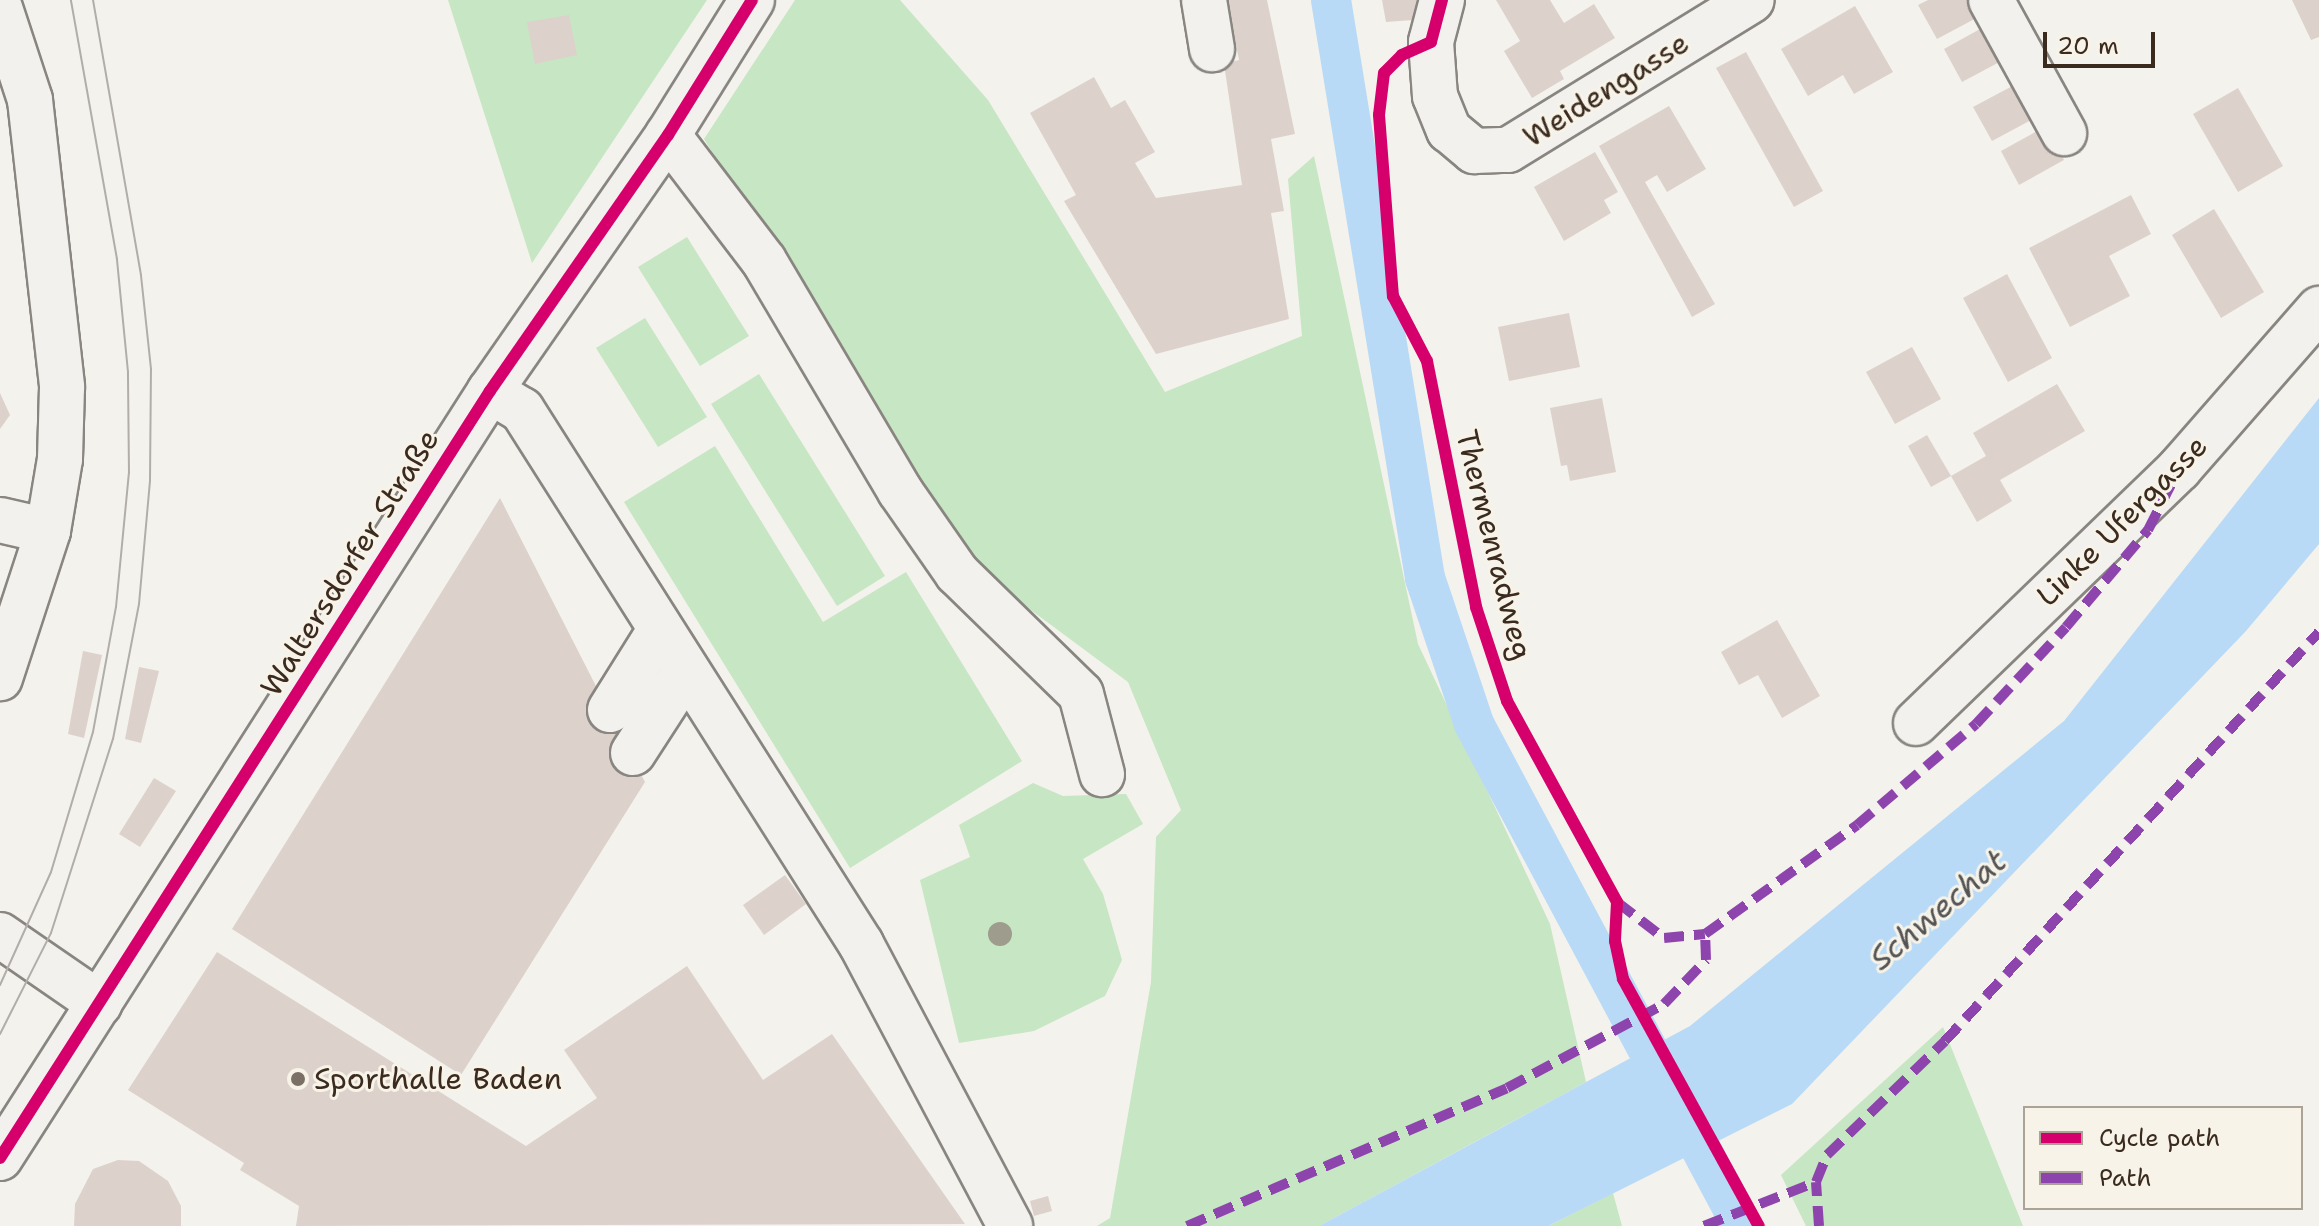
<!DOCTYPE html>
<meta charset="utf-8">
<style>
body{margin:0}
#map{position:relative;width:2319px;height:1226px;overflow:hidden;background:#f4f2ec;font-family:"Shantell Sans",sans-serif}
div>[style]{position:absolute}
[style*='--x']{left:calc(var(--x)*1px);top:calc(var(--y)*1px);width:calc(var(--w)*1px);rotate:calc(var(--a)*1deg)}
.green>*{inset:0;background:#c7e6c3}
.water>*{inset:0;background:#b8daf6}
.canal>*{height:40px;margin:-20px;padding:0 20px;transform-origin:20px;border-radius:20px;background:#b8daf6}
.building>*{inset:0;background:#ddd1cc}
.roads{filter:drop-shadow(2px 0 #898580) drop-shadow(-2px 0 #898580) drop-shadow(0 2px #898580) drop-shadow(0 -2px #898580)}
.minor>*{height:44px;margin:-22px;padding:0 22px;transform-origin:22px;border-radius:22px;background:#f2f1ed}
.tram>*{height:2px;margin:-1px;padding:0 1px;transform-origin:1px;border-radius:1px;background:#b1aeaa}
.quiet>*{height:10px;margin-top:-5px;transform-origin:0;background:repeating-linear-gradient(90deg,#8e44ad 0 20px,transparent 0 30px)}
.cycleway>*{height:12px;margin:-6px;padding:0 6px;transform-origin:6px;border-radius:6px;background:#d6006c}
.trees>*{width:24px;height:24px;margin:-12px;border-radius:50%;background:#9d9c8d}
.dots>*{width:22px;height:22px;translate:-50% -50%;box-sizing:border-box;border:4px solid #f7f3e8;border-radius:50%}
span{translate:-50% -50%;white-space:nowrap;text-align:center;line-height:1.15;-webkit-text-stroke:6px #f7f3e8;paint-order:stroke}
.street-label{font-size:30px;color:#3b2a1e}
.poi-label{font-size:30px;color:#3b2a1e}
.left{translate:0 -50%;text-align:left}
.water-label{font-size:32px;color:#545455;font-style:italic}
.legend{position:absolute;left:2023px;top:1106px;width:280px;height:104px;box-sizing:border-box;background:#f7f3e8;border:2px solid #aca397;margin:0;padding:10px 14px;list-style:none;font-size:24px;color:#3b2a1e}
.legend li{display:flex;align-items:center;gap:16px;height:40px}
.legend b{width:40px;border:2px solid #aca397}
.scale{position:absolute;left:2043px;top:32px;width:112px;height:36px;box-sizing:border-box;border:4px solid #3b2a1e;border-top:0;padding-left:10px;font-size:24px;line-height:28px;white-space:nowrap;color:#3b2a1e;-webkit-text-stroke:6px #f7f3e8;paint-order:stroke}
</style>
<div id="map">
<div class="green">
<i style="clip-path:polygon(448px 0,707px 0,532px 263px)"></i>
<i style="clip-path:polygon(795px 0,900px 0,988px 100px,1165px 392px,1302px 336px,1288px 179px,1314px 156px,1418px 644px,1550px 924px,1586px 1082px,1319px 1226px,1097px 1226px,1110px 1218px,1151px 982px,1156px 837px,1181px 810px,1128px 682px,973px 567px,704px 139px)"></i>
<i style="clip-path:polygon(687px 237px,749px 336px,700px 366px,638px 267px)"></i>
<i style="clip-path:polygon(645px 318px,707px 417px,658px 447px,596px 348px)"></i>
<i style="clip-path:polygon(759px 374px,885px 576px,837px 606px,711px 404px)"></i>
<i style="clip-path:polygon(715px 446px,823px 622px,906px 572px,1022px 761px,850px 868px,624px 502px)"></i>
<i style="clip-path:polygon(1033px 783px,1063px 796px,1126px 794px,1143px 824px,1083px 859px,1103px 894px,1122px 960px,1105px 996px,1034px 1031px,959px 1043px,920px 880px,970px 857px,959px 825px)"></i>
<i style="clip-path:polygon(1943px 1027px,2023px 1226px,1806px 1226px,1781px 1175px)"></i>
<i style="clip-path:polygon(1613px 1193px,1622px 1226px,1548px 1226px)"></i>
</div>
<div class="water">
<i style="clip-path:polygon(2319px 398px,2319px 544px,2246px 631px,1792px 1104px,1548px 1226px,1319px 1226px,1690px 1026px,2064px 721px)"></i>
</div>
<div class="canal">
<i style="--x:1331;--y:0;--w:586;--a:80.76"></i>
<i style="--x:1425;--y:578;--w:154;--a:71.4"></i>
<i style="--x:1474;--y:724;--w:569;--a:61.9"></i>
</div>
<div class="building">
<i style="clip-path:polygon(1227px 0,1267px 0,1295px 134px,1271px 139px,1284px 211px,1271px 213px,1289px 319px,1156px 354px,1064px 201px,1076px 195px,1030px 113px,1094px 77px,1111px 108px,1125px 100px,1155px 152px,1135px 163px,1156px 198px,1242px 185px,1224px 64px,1239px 60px)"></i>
<i style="clip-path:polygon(1382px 0,1418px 0,1413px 20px,1386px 22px)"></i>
<i style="clip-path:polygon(1496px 0,1550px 0,1564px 23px,1594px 4px,1615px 38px,1560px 71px,1564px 79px,1532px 98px,1504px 51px,1520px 41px)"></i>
<i style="clip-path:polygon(1928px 0,1974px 0,1982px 15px,1937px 39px,1918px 5px)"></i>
<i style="clip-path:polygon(2292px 0,2319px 0,2319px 37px,2311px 40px)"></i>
<i style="clip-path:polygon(1855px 6px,1893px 72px,1854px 94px,1843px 75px,1808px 96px,1781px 49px)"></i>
<i style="clip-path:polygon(569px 15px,577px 55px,535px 64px,527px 22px)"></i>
<i style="clip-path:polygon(1989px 24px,2007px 58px,1962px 82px,1944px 49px)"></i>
<i style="clip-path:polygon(1746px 52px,1823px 191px,1794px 207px,1716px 68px)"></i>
<i style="clip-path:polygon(2018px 83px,2037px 117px,1992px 141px,1973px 107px)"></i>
<i style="clip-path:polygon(2238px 88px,2283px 166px,2238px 192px,2193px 114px)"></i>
<i style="clip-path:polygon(1669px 106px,1706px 169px,1667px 192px,1657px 175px,1645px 182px,1715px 304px,1692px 317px,1599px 146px)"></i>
<i style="clip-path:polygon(2046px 126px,2064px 160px,2019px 185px,2001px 151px)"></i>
<i style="clip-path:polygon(1595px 152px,1618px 192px,1604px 200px,1611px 213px,1564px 241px,1534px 187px)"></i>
<i style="clip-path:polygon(2131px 195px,2151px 234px,2109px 256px,2130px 296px,2070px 327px,2029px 248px)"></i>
<i style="clip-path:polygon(2214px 209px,2264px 292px,2221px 318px,2172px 235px)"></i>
<i style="clip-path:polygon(2007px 274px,2052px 358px,2008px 382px,1963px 298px)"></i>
<i style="clip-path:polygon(1569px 313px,1580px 367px,1509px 381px,1498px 327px)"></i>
<i style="clip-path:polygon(1912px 347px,1941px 399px,1895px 424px,1866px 372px)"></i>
<i style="clip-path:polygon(2057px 384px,2085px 431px,2000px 480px,2012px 501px,1977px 522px,1951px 476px,1986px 456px,1973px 433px)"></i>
<i style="clip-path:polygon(0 393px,10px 415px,0 429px)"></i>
<i style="clip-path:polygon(1602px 398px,1616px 472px,1570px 481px,1567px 465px,1561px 466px,1550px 408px)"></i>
<i style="clip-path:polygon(1927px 435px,1951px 476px,1931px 487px,1908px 446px)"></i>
<i style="clip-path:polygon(500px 498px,645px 782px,461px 1075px,232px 929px)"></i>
<i style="clip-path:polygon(1777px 620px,1820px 696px,1782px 718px,1758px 675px,1739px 685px,1721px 652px)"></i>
<i style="clip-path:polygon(83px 651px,102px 655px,84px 738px,68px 734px)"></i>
<i style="clip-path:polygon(139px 667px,159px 671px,141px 743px,125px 739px)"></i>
<i style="clip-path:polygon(154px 778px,176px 791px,140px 847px,119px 834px)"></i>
<i style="clip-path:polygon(785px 875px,806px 904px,764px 935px,743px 905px)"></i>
<i style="clip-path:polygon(217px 952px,526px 1146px,597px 1098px,564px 1050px,687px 966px,763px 1080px,832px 1034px,965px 1224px,296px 1226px,299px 1206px,240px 1170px,244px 1163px,128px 1090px)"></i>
<i style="clip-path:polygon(118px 1160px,139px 1161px,168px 1181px,181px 1206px,181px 1226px,74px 1226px,75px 1204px,93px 1169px)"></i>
<i style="clip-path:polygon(1048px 1196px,1052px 1211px,1034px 1216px,1030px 1201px)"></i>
</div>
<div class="roads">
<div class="minor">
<i style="--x:1204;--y:0;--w:50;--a:80.7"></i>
<i style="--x:1442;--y:0;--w:43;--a:104.7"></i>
<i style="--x:1431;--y:42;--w:54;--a:85.8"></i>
<i style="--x:1435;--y:96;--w:37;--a:68"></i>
<i style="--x:1449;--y:130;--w:33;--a:40"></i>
<i style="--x:1474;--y:151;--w:34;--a:-2"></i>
<i style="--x:1508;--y:150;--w:286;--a:-31.6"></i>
<i style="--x:1991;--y:0;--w:152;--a:61.2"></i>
<i style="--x:0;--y:8;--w:97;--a:71.9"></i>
<i style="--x:30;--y:100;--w:289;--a:83.6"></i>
<i style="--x:62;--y:387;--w:72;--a:91.6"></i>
<i style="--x:60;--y:459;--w:73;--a:99.5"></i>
<i style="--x:48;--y:531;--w:155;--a:108.1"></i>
<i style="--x:668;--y:135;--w:158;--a:52.7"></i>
<i style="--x:764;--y:261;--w:267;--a:59.4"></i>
<i style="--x:900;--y:491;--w:100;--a:55.2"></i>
<i style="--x:957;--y:573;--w:173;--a:44.3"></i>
<i style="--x:1081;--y:694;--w:83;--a:75.3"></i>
<i style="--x:490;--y:391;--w:37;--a:31"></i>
<i style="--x:522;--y:410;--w:633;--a:57.59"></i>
<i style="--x:861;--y:944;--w:319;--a:62.1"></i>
<i style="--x:0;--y:520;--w:49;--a:12.9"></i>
<i style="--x:610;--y:710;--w:94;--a:-58"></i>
<i style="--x:1916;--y:723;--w:366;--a:-44"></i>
<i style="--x:2179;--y:469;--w:213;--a:-48.8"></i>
<i style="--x:633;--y:753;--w:98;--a:-57.1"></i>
<i style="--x:0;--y:935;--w:121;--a:34.6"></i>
<i style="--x:0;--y:1158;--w:910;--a:-57.43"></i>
<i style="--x:490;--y:391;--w:312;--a:-55.2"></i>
<i style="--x:668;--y:135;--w:159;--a:-58.1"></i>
</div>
</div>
<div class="tram">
<i style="--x:0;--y:985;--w:124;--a:-65.7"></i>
<i style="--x:51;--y:872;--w:146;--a:-73.3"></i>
<i style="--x:93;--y:732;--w:127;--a:-79.6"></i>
<i style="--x:116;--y:607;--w:135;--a:-84.5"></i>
<i style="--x:129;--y:473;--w:101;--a:-90.6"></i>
<i style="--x:128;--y:372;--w:114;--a:-95.6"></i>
<i style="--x:117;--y:259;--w:263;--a:-100.1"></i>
<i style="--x:0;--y:1034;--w:113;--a:-63.2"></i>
<i style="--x:51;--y:933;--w:204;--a:-72.3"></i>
<i style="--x:113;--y:739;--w:137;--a:-79.1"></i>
<i style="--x:139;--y:604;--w:124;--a:-84.9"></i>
<i style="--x:150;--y:480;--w:111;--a:-89.5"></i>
<i style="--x:151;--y:369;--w:95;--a:-96.1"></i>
<i style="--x:141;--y:275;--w:279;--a:-99.9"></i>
</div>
<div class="quiet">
<i style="--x:1617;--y:902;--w:59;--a:37.5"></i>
<i style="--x:1664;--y:938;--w:41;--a:-5.6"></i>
<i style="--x:1705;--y:934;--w:187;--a:-35.6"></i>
<i style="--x:1857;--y:825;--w:156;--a:-40.3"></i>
<i style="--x:1976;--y:724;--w:132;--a:-47.1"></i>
<i style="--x:2066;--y:627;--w:127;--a:-49.8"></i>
<i style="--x:2148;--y:530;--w:68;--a:-63.1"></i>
<i style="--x:1187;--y:1226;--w:348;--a:-23.3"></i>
<i style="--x:1507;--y:1088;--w:178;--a:-28.1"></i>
<i style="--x:1664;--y:1004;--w:61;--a:-46.3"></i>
<i style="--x:1706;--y:960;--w:26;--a:-92"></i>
<i style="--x:1704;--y:1226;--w:120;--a:-21.4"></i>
<i style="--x:1819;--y:1226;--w:44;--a:-93.9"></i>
<i style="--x:1816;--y:1182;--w:29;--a:-68"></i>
<i style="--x:1827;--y:1155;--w:164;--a:-44"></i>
<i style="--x:1945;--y:1041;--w:554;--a:-47.56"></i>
</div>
<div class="cycleway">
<i style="--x:1442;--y:0;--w:43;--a:104.7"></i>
<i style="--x:1431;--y:42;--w:32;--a:156"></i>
<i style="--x:1402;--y:55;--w:25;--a:135"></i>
<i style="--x:1384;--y:73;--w:42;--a:96.8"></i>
<i style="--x:1379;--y:115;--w:182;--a:85.6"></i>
<i style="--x:1393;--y:296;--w:73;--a:62.4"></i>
<i style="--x:1427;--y:361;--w:251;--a:78.7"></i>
<i style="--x:1476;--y:607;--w:99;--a:71.7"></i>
<i style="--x:1507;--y:701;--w:229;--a:61.3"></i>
<i style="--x:1617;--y:902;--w:39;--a:93"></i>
<i style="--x:1615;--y:941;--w:39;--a:78"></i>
<i style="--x:1623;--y:979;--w:282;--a:61.2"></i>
<i style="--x:0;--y:1158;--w:910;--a:-57.43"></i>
<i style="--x:490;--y:391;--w:312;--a:-55.2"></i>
<i style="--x:668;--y:135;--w:159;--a:-58.1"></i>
</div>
<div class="trees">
<i style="left:1000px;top:934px"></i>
</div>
<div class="dots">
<i style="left:298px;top:1079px;background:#7c7066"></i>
</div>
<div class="street-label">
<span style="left:1606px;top:90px;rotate:-32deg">Weidengasse</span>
<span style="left:2122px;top:521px;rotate:-45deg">Linke Ufergasse</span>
<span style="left:1494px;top:545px;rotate:76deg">Thermenradweg</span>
<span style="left:350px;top:563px;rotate:-58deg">Waltersdorfer Straße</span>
</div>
<div class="poi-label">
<span class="left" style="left:314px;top:1079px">Sporthalle Baden</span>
</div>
<div class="water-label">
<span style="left:1938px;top:910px;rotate:-40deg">Schwechat</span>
</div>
<ul class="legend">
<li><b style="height:10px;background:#d6006c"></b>Cycle path</li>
<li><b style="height:10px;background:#8e44ad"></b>Path</li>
</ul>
<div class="scale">20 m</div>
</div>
